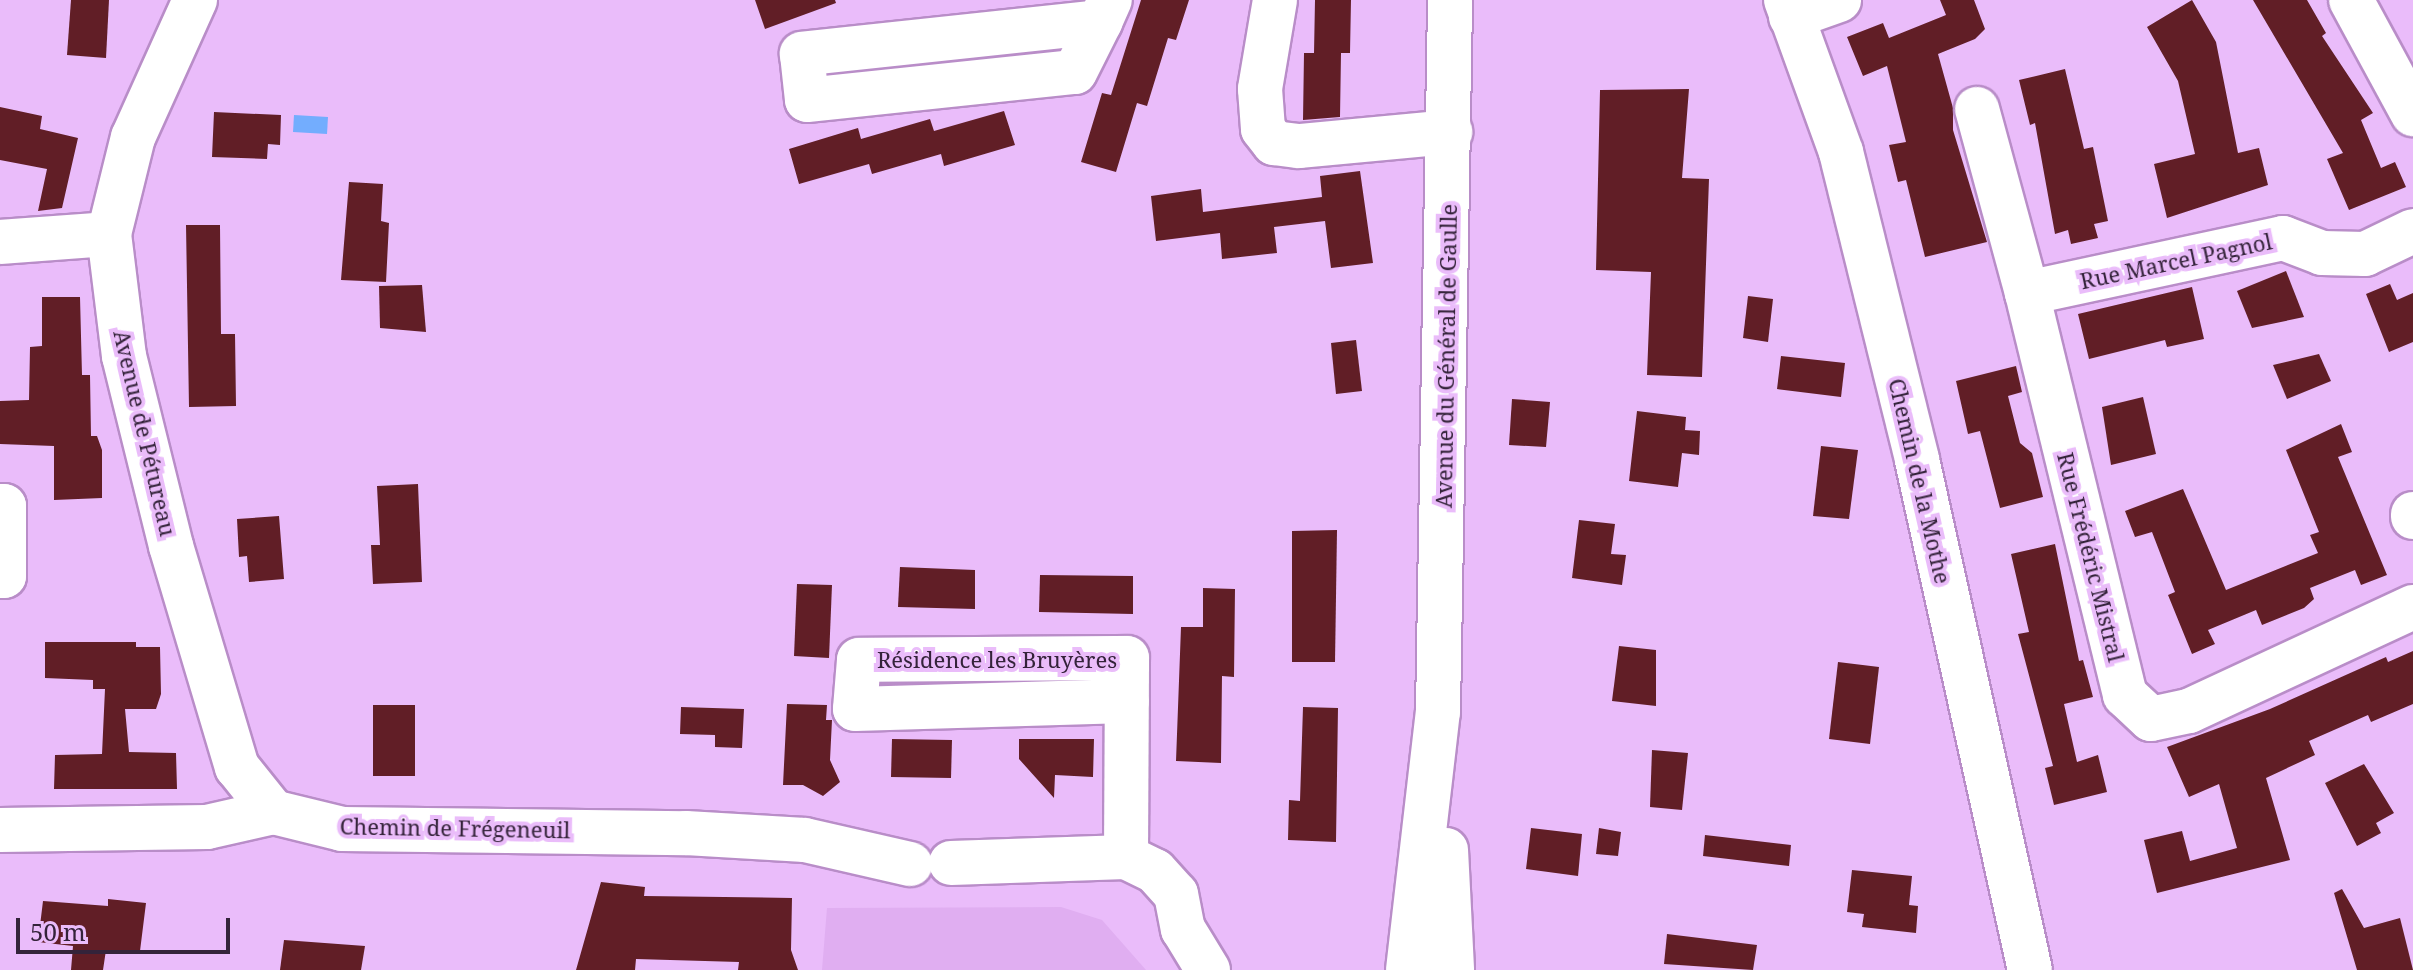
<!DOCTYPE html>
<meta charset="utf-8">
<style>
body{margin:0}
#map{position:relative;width:2413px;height:970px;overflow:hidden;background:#eabcfa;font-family:"Noto Serif",serif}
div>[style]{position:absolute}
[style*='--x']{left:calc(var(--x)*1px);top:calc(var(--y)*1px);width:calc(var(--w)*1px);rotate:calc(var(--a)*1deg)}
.built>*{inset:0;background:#e0aef1}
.water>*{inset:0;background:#73adfe}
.building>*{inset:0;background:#611e26}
.roads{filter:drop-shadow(2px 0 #b98dc8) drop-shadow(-2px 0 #b98dc8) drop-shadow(0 2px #b98dc8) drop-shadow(0 -2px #b98dc8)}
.minor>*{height:44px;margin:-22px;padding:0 22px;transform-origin:22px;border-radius:22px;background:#fff}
.major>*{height:44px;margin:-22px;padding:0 22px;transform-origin:22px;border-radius:22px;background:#fff}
span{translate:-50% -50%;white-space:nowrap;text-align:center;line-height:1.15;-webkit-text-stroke:8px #eabcfa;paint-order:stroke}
.street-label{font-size:22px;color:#34233a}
.scale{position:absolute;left:16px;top:918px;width:214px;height:36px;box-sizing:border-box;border:4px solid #34233a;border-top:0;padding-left:10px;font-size:24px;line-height:28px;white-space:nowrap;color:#34233a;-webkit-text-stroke:6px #eabcfa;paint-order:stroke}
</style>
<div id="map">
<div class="built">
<i style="clip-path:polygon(1061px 907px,1102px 920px,1146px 970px,822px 970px,827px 908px)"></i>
</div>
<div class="water">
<i style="clip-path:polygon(294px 115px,328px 117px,327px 134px,293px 132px)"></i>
</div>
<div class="building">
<i style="clip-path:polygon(71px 0,109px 0,106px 58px,67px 55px)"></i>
<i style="clip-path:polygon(755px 0,835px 0,836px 3px,765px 29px)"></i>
<i style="clip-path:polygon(1141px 0,1189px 0,1176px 40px,1168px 38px,1147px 106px,1137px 103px,1116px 172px,1081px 162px,1102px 93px,1111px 95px)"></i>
<i style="clip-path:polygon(1315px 0,1351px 0,1350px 53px,1341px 53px,1340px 117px,1303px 120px,1304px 53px,1314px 53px)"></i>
<i style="clip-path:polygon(1940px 0,1974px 0,1985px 29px,1975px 39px,1938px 54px,1953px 108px,1953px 130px,1987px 242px,1925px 257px,1906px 180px,1898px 182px,1889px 145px,1906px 142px,1887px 66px,1863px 76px,1847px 37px,1883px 23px,1889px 38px,1946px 15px)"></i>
<i style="clip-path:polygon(2192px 0,2216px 42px,2238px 153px,2259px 148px,2268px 185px,2167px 218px,2154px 164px,2195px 154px,2178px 81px,2147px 27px)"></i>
<i style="clip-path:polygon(2253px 0,2307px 0,2326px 33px,2322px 36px,2373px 113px,2361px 120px,2381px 168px,2395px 162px,2406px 187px,2349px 210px,2327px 159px,2343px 153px)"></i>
<i style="clip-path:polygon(2065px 69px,2084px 149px,2093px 147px,2108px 221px,2094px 224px,2098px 238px,2071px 244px,2068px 230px,2055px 234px,2035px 123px,2030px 125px,2019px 80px)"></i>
<i style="clip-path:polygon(1689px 89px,1682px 178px,1709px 179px,1702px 377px,1647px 375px,1651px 272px,1596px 270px,1600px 90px)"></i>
<i style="clip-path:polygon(0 107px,42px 116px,40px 129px,78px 138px,62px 208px,38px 211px,47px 169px,0 160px)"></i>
<i style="clip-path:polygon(1004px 111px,1015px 145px,944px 166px,941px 154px,872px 174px,869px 164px,799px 184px,789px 149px,858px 128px,861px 139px,930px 119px,934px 131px)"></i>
<i style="clip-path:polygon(214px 112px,281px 115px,280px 145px,268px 144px,267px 159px,212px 157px)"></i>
<i style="clip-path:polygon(1360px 171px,1373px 263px,1331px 268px,1325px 221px,1274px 227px,1277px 253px,1222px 259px,1220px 233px,1156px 241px,1151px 196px,1201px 189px,1203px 212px,1322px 197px,1320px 176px)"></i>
<i style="clip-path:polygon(349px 182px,383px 184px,381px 221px,389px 223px,386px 282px,341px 280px)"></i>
<i style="clip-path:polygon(186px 225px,220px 225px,221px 334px,235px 334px,236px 406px,189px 407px)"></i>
<i style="clip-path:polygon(2286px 271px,2304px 317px,2252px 328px,2237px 291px)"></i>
<i style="clip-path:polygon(2390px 284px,2397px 300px,2413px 293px,2413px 342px,2389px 352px,2366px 294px)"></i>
<i style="clip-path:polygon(422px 285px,426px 332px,380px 328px,379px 286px)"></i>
<i style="clip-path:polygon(2192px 287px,2204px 339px,2167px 347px,2165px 340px,2089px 359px,2078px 314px)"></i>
<i style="clip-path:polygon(1748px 296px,1773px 299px,1768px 342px,1743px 338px)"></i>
<i style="clip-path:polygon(42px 297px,80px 297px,82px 375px,90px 375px,91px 436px,97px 436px,102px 450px,102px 498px,54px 500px,54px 446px,0 444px,0 401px,29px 400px,30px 347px,42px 346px)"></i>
<i style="clip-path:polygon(1356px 340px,1362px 391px,1336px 394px,1331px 343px)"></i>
<i style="clip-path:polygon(2319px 354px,2331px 381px,2287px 399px,2273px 365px)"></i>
<i style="clip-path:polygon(1781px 356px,1845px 363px,1841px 397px,1777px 389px)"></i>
<i style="clip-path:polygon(2016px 366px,2022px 392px,2008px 396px,2020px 443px,2032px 453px,2043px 497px,2000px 508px,1980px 431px,1968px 434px,1956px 381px)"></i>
<i style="clip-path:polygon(2143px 397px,2156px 454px,2111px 465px,2102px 407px)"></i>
<i style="clip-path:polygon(1512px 399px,1550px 402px,1546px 447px,1509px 445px)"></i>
<i style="clip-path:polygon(1637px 411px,1686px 417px,1685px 430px,1700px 431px,1699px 455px,1682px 453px,1678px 487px,1629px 481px)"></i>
<i style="clip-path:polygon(2341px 424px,2352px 452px,2338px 457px,2387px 575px,2361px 585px,2355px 570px,2310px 588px,2314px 599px,2304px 608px,2262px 625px,2256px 610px,2208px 630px,2215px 644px,2192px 654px,2168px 595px,2175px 592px,2152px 532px,2135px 537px,2125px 511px,2183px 489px,2226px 590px,2318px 553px,2310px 535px,2319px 532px,2286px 450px)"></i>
<i style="clip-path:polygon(1821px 446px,1858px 450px,1849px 519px,1813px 516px)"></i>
<i style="clip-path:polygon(418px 484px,422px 582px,373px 584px,371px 545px,380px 545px,377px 486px)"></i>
<i style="clip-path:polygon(279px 516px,284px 579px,249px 582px,247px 556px,239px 557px,237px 519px)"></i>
<i style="clip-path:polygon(1579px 520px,1615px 524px,1611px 554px,1626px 555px,1622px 585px,1572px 578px)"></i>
<i style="clip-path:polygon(1337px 530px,1335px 662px,1292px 662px,1292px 531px)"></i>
<i style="clip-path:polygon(2055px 544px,2079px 661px,2083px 660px,2093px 697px,2064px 704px,2077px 762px,2098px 755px,2107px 792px,2054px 805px,2045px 768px,2053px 766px,2018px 634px,2029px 632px,2011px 554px)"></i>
<i style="clip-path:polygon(900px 567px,975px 570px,975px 609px,898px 607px)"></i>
<i style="clip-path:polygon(1040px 575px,1133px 576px,1133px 614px,1039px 612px)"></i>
<i style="clip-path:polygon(797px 584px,832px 585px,829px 658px,794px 656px)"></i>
<i style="clip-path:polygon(1203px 588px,1235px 589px,1234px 677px,1222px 676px,1221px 763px,1176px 761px,1181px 627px,1203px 627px)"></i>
<i style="clip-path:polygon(45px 642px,136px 642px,136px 647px,160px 647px,161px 694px,156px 709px,125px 709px,129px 752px,176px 753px,177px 789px,54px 789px,55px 755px,102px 754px,105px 689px,93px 689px,93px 680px,45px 678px)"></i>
<i style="clip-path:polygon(1619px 646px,1656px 650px,1656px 706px,1612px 701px)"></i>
<i style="clip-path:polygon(2413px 651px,2413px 704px,2371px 722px,2368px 715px,2309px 741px,2315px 755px,2266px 778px,2290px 860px,2157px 893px,2144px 840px,2182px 831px,2190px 861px,2237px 848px,2219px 784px,2189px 797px,2167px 747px,2270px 709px,2386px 657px,2388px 662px)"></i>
<i style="clip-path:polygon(1838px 662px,1879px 667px,1870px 744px,1829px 739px)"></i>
<i style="clip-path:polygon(787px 704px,827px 705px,826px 720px,832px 720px,830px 760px,840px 782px,823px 796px,803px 785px,783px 785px)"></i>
<i style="clip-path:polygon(373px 705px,415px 705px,415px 776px,373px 776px)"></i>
<i style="clip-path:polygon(681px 707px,744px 709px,742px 748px,715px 747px,715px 735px,680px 734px)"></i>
<i style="clip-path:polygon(1303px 707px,1338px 708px,1336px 842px,1288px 840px,1289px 800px,1300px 801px)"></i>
<i style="clip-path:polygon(892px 739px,952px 740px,951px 778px,891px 777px)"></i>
<i style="clip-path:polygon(1019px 739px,1094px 739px,1093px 777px,1055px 775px,1054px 798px,1019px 759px)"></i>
<i style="clip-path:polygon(1652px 750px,1688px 753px,1682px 810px,1650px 807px)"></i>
<i style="clip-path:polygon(2364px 764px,2394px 813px,2376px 823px,2381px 833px,2357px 846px,2325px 783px)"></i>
<i style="clip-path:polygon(1531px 828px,1582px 834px,1578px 876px,1526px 869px)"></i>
<i style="clip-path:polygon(1599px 828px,1621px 832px,1618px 856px,1596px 854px)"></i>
<i style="clip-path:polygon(1705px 835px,1791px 845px,1789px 866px,1703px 856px)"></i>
<i style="clip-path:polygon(1852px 870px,1912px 876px,1909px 905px,1918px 906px,1916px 933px,1862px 927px,1864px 914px,1847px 912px)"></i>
<i style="clip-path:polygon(601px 882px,645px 887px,644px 896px,792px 898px,791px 950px,798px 970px,738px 970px,739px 962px,636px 959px,635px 970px,576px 970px)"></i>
<i style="clip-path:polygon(2342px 889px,2364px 928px,2400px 918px,2413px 970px,2357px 970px,2334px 893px)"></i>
<i style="clip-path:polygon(108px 899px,146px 903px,140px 951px,106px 950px,103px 970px,71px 970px,73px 946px,38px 942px,43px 901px,108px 906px)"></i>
<i style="clip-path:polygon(1667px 934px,1757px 945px,1753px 970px,1664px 964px)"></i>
<i style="clip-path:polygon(284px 940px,365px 946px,361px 970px,280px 970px)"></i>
</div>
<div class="roads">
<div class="minor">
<i style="--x:195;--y:0;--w:150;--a:114.3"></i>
<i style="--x:133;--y:137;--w:100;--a:103.9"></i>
<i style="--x:109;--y:234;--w:123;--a:83"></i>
<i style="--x:124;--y:356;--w:196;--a:76.1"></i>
<i style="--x:171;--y:546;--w:231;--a:73.4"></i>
<i style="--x:237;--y:767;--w:58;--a:51.3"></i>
<i style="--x:1275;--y:0;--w:90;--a:99.6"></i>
<i style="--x:1260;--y:89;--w:40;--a:85.7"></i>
<i style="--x:1263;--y:129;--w:18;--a:52"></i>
<i style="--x:1274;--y:143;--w:25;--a:7"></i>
<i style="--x:1299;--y:146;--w:152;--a:-5.3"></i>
<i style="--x:1786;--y:0;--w:162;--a:70.1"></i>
<i style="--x:1841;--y:152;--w:317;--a:76.1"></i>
<i style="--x:1917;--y:460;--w:522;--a:77.51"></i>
<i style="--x:2351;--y:0;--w:130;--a:61.5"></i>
<i style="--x:1791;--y:17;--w:51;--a:-19.5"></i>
<i style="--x:1100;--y:22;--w:300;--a:173.9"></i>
<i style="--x:802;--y:54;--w:46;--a:83.8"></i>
<i style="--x:807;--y:100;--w:269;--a:-6"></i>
<i style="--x:1075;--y:72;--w:56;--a:-63.4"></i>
<i style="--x:1100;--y:22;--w:24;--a:-66"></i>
<i style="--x:1977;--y:109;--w:191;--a:74.8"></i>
<i style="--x:2027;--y:293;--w:414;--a:76.3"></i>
<i style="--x:2125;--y:695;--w:35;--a:43"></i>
<i style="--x:2151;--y:719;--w:39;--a:-12"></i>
<i style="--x:2189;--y:711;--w:247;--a:-24.9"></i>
<i style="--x:0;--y:242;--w:109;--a:-4.2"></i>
<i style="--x:2027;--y:293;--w:262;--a:-12.1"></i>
<i style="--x:2283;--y:238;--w:42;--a:21"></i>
<i style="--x:2322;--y:253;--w:43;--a:1.3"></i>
<i style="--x:2365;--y:254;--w:53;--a:-25.6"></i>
<i style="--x:0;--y:506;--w:4;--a:0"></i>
<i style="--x:4;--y:506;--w:70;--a:90"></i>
<i style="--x:4;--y:576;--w:4;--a:180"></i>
<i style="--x:2413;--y:514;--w:3;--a:90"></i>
<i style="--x:0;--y:830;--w:207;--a:-0.8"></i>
<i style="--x:207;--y:827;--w:68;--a:-12.8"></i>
<i style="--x:273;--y:812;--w:71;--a:13.8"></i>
<i style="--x:342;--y:829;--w:344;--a:0.7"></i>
<i style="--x:686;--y:833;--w:119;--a:3.4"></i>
<i style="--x:805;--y:840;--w:108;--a:12.9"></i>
<i style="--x:1126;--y:857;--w:199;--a:-89.7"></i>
<i style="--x:1127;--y:658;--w:268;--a:179.6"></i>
<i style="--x:859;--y:660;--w:49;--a:94.7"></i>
<i style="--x:855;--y:709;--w:272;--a:-1.7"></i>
<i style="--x:951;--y:863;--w:175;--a:-2"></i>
<i style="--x:1126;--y:857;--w:32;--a:26"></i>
<i style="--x:1155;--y:871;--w:31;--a:48"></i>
<i style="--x:1176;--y:894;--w:36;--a:79"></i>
<i style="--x:1183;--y:929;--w:48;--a:58.6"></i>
</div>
<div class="major">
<i style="--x:1446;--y:850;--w:120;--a:87.1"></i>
<i style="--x:1408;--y:970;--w:260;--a:-83.4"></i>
<i style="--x:1438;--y:712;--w:712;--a:-89.03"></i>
</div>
</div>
<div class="street-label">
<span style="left:2176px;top:261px;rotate:-12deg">Rue Marcel Pagnol</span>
<span style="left:1446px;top:356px;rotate:-89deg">Avenue du Général de Gaulle</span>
<span style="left:145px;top:433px;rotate:77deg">Avenue de Pétureau</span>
<span style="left:1920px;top:481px;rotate:77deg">Chemin de la Mothe</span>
<span style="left:2091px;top:557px;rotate:76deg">Rue Frédéric Mistral</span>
<span style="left:997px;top:660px">Résidence les Bruyères</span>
<span style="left:455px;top:828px;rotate:1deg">Chemin de Frégeneuil</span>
</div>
<div class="scale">50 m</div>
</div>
